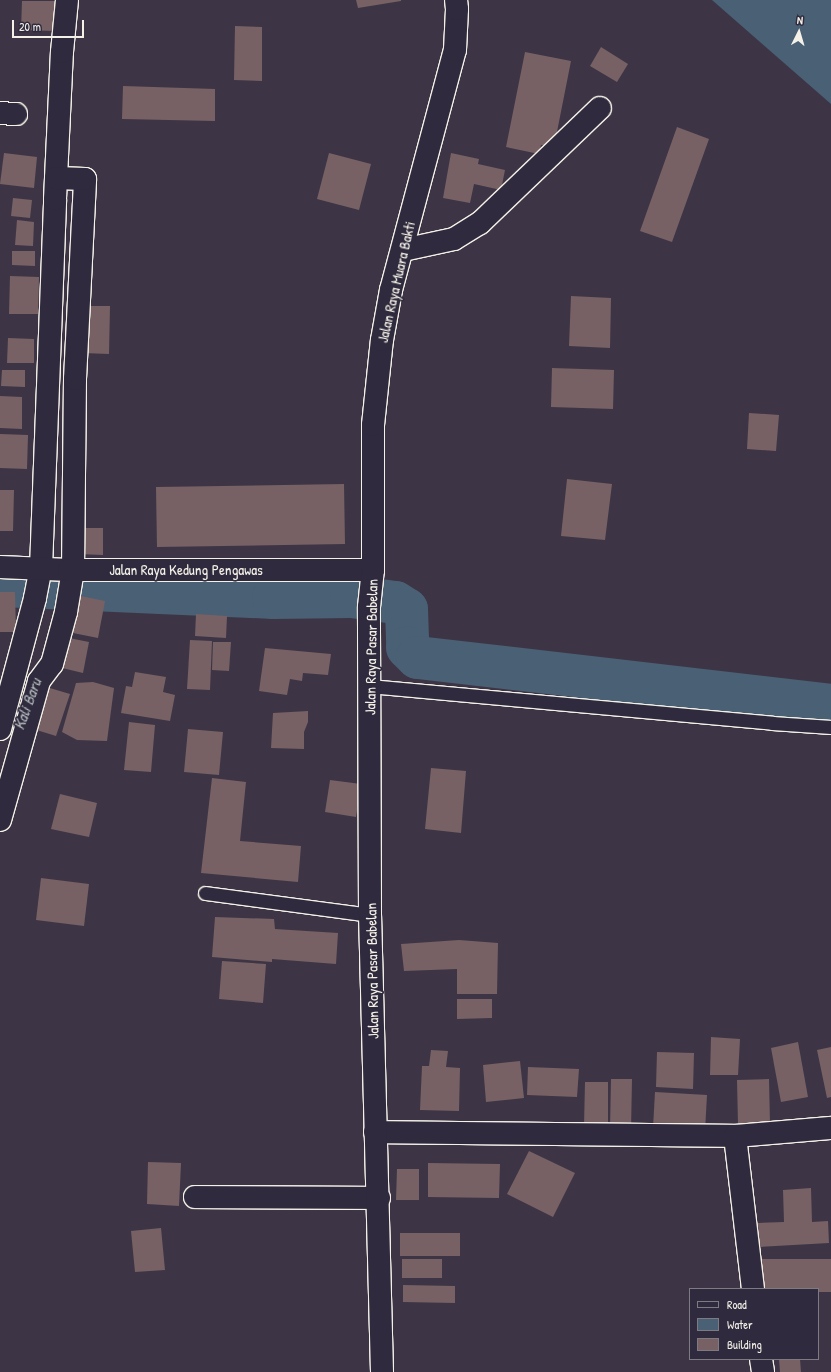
<!DOCTYPE html>
<style>
body{margin:0}
#map{position:relative;width:831px;height:1372px;overflow:hidden;background:#3d3545;font-family:"Patrick Hand",sans-serif}
div>[style]{position:absolute}
[style*='--x']{left:calc(var(--x)*1px);top:calc(var(--y)*1px);width:calc(var(--w)*1px);rotate:calc(var(--a)*1deg)}
.water>*{inset:0;background:#4a6075}
.river>*{height:43px;margin:-21.5px;padding:0 21.5px;transform-origin:21.5px;border-radius:21.5px;background:#4a6075}
.building>*{inset:0;background:#776164}
.roads{filter:drop-shadow(1px 0 #f4f1e8) drop-shadow(-1px 0 #f4f1e8) drop-shadow(0 1px #f4f1e8) drop-shadow(0 -1px #f4f1e8)}
.lane>*{height:13px;margin:-6.5px;padding:0 6.5px;transform-origin:6.5px;border-radius:6.5px;background:#2f2a3d}
.street>*{height:22px;margin:-11px;padding:0 11px;transform-origin:11px;border-radius:11px;background:#2f2a3d}
.secondary>*{height:22px;margin:-11px;padding:0 11px;transform-origin:11px;border-radius:11px;background:#2f2a3d}
.primary>*{height:22px;margin:-11px;padding:0 11px;transform-origin:11px;border-radius:11px;background:#2f2a3d}
span{translate:-50% -50%;white-space:nowrap;text-align:center;line-height:1.15;-webkit-text-stroke:3.5px #2f2a3d;paint-order:stroke}
.street-label{font-size:15px;color:#f4f1e8}
.water-label{font-size:16px;color:#b0b7ba;font-style:italic}
.legend{position:absolute;left:689px;top:1288px;width:130px;height:72px;box-sizing:border-box;background:#2f2a3d;border:1px solid #7e7a81;margin:0;padding:5px 7px;list-style:none;font-size:12px;color:#f4f1e8}
.legend li{display:flex;align-items:center;gap:8px;height:20px}
.legend b{width:20px;border:1px solid #7e7a81}
.north{position:absolute;left:779px;top:12px;width:40px;height:40px;-webkit-text-stroke:3px #2f2a3d;paint-order:stroke;rotate:5deg;font-size:11px;font-weight:700;line-height:16px;text-align:center;color:#f4f1e8}
.north::after{content:'';display:block;margin:auto;width:14px;height:18px;background:#f4f1e8;clip-path:polygon(50% 0,100% 100%,50% 72%,0 100%)}
.scale{position:absolute;left:12px;top:20px;width:72px;height:18px;box-sizing:border-box;border:2px solid #f4f1e8;border-top:0;padding-left:5px;font-size:12px;line-height:14px;white-space:nowrap;color:#f4f1e8;-webkit-text-stroke:3px #2f2a3d;paint-order:stroke}
</style>
<div id="map">
<div class="water">
<i style="clip-path:polygon(712px 0,831px 0,831px 104px)"></i>
</div>
<div class="river">
<i style="--x:0;--y:585;--w:273;--a:2.5"></i>
<i style="--x:273;--y:597;--w:78;--a:-0.7"></i>
<i style="--x:351;--y:596;--w:44;--a:7.8"></i>
<i style="--x:395;--y:602;--w:13;--a:32"></i>
<i style="--x:406;--y:609;--w:38;--a:88"></i>
<i style="--x:407;--y:647;--w:14;--a:45"></i>
<i style="--x:417;--y:657;--w:417;--a:6.6"></i>
</div>
<div class="building">
<i style="clip-path:polygon(356px 0,401px 0,401px 1px,358px 8px)"></i>
<i style="clip-path:polygon(22px 1px,57px 1px,56px 31px,21px 30px)"></i>
<i style="clip-path:polygon(235px 26px,262px 27px,262px 81px,234px 80px)"></i>
<i style="clip-path:polygon(601px 47px,628px 64px,617px 82px,590px 66px)"></i>
<i style="clip-path:polygon(525px 52px,571px 61px,554px 147px,541px 145px,539px 154px,506px 147px)"></i>
<i style="clip-path:polygon(123px 86px,215px 89px,215px 121px,122px 119px)"></i>
<i style="clip-path:polygon(677px 127px,709px 139px,672px 242px,640px 231px)"></i>
<i style="clip-path:polygon(4px 153px,37px 157px,34px 188px,0 184px)"></i>
<i style="clip-path:polygon(329px 153px,371px 164px,359px 210px,317px 199px)"></i>
<i style="clip-path:polygon(451px 153px,479px 159px,478px 164px,505px 170px,501px 190px,474px 184px,470px 203px,443px 198px)"></i>
<i style="clip-path:polygon(13px 198px,32px 200px,30px 218px,11px 216px)"></i>
<i style="clip-path:polygon(17px 220px,34px 222px,33px 246px,15px 245px)"></i>
<i style="clip-path:polygon(12px 251px,35px 251px,35px 266px,12px 265px)"></i>
<i style="clip-path:polygon(10px 276px,39px 277px,38px 314px,9px 314px)"></i>
<i style="clip-path:polygon(571px 296px,611px 298px,610px 348px,569px 346px)"></i>
<i style="clip-path:polygon(84px 306px,110px 306px,109px 354px,83px 353px)"></i>
<i style="clip-path:polygon(8px 338px,34px 339px,34px 363px,7px 363px)"></i>
<i style="clip-path:polygon(552px 368px,614px 370px,613px 409px,551px 407px)"></i>
<i style="clip-path:polygon(2px 370px,25px 370px,25px 387px,1px 386px)"></i>
<i style="clip-path:polygon(0 396px,22px 397px,22px 429px,0 428px)"></i>
<i style="clip-path:polygon(749px 413px,779px 415px,776px 451px,747px 449px)"></i>
<i style="clip-path:polygon(0 434px,28px 435px,27px 469px,0 468px)"></i>
<i style="clip-path:polygon(567px 479px,612px 484px,605px 540px,561px 536px)"></i>
<i style="clip-path:polygon(344px 484px,345px 544px,157px 547px,156px 487px)"></i>
<i style="clip-path:polygon(0 490px,14px 490px,13px 531px,0 531px)"></i>
<i style="clip-path:polygon(79px 528px,103px 528px,103px 555px,78px 554px)"></i>
<i style="clip-path:polygon(0 592px,15px 592px,16px 632px,0 632px)"></i>
<i style="clip-path:polygon(76px 595px,105px 601px,98px 638px,68px 632px)"></i>
<i style="clip-path:polygon(196px 614px,227px 616px,226px 638px,195px 636px)"></i>
<i style="clip-path:polygon(64px 637px,89px 642px,83px 673px,58px 667px)"></i>
<i style="clip-path:polygon(190px 640px,212px 641px,210px 690px,187px 689px)"></i>
<i style="clip-path:polygon(213px 642px,231px 642px,229px 671px,212px 670px)"></i>
<i style="clip-path:polygon(265px 648px,331px 654px,328px 675px,303px 673px,302px 681px,290px 679px,287px 695px,259px 691px)"></i>
<i style="clip-path:polygon(135px 672px,166px 677px,163px 692px,175px 695px,170px 721px,121px 713px,126px 686px,132px 687px)"></i>
<i style="clip-path:polygon(93px 682px,114px 688px,107px 741px,77px 740px,62px 732px,76px 683px)"></i>
<i style="clip-path:polygon(43px 686px,70px 694px,56px 736px,30px 728px)"></i>
<i style="clip-path:polygon(308px 711px,308px 722px,304px 732px,304px 749px,271px 748px,273px 713px)"></i>
<i style="clip-path:polygon(129px 722px,155px 725px,151px 772px,124px 770px)"></i>
<i style="clip-path:polygon(188px 729px,223px 732px,219px 775px,184px 772px)"></i>
<i style="clip-path:polygon(431px 768px,466px 771px,461px 833px,425px 829px)"></i>
<i style="clip-path:polygon(212px 778px,246px 782px,240px 841px,301px 846px,298px 882px,201px 873px)"></i>
<i style="clip-path:polygon(330px 780px,361px 784px,356px 817px,325px 812px)"></i>
<i style="clip-path:polygon(60px 794px,97px 803px,89px 837px,51px 829px)"></i>
<i style="clip-path:polygon(41px 878px,89px 884px,84px 926px,36px 920px)"></i>
<i style="clip-path:polygon(215px 917px,274px 919px,275px 929px,338px 933px,336px 964px,272px 959px,272px 962px,212px 957px)"></i>
<i style="clip-path:polygon(459px 940px,498px 943px,497px 994px,457px 994px,457px 969px,404px 971px,401px 944px)"></i>
<i style="clip-path:polygon(222px 961px,266px 964px,263px 1003px,219px 999px)"></i>
<i style="clip-path:polygon(457px 999px,492px 999px,492px 1018px,457px 1019px)"></i>
<i style="clip-path:polygon(711px 1037px,740px 1039px,738px 1075px,710px 1075px)"></i>
<i style="clip-path:polygon(798px 1042px,808px 1097px,781px 1102px,771px 1048px)"></i>
<i style="clip-path:polygon(831px 1047px,831px 1097px,827px 1098px,817px 1050px)"></i>
<i style="clip-path:polygon(431px 1050px,448px 1051px,446px 1067px,460px 1068px,459px 1111px,420px 1110px,422px 1066px,429px 1066px)"></i>
<i style="clip-path:polygon(657px 1052px,694px 1053px,693px 1089px,656px 1087px)"></i>
<i style="clip-path:polygon(520px 1061px,524px 1098px,486px 1102px,483px 1065px)"></i>
<i style="clip-path:polygon(528px 1067px,579px 1069px,577px 1097px,527px 1095px)"></i>
<i style="clip-path:polygon(611px 1079px,632px 1079px,631px 1130px,610px 1130px)"></i>
<i style="clip-path:polygon(769px 1079px,770px 1124px,738px 1124px,737px 1080px)"></i>
<i style="clip-path:polygon(585px 1082px,608px 1082px,608px 1127px,584px 1126px)"></i>
<i style="clip-path:polygon(655px 1092px,707px 1095px,705px 1131px,653px 1128px)"></i>
<i style="clip-path:polygon(529px 1151px,575px 1173px,553px 1217px,507px 1194px)"></i>
<i style="clip-path:polygon(148px 1162px,181px 1163px,179px 1206px,147px 1204px)"></i>
<i style="clip-path:polygon(428px 1163px,500px 1164px,499px 1198px,428px 1197px)"></i>
<i style="clip-path:polygon(397px 1169px,419px 1169px,419px 1200px,396px 1200px)"></i>
<i style="clip-path:polygon(811px 1188px,812px 1222px,828px 1221px,829px 1243px,759px 1247px,758px 1223px,784px 1222px,783px 1190px)"></i>
<i style="clip-path:polygon(161px 1228px,165px 1270px,135px 1272px,131px 1231px)"></i>
<i style="clip-path:polygon(400px 1233px,460px 1233px,460px 1256px,400px 1256px)"></i>
<i style="clip-path:polygon(402px 1259px,442px 1259px,442px 1278px,402px 1278px)"></i>
<i style="clip-path:polygon(759px 1259px,831px 1259px,831px 1292px,818px 1292px,818px 1289px,759px 1289px)"></i>
<i style="clip-path:polygon(403px 1285px,455px 1286px,455px 1303px,403px 1302px)"></i>
<i style="clip-path:polygon(779px 1359px,800px 1359px,801px 1372px,780px 1372px)"></i>
</div>
<div class="roads">
<div class="lane">
<i style="--x:369;--y:686;--w:405;--a:5.2"></i>
<i style="--x:772;--y:723;--w:59;--a:3.9"></i>
<i style="--x:205;--y:893;--w:166;--a:7.6"></i>
</div>
<div class="street">
<i style="--x:0;--y:113;--w:16;--a:4"></i>
<i style="--x:403;--y:250;--w:52;--a:-12.2"></i>
<i style="--x:454;--y:239;--w:31;--a:-32"></i>
<i style="--x:480;--y:223;--w:166;--a:-43.8"></i>
<i style="--x:0;--y:729;--w:136;--a:-75"></i>
<i style="--x:35;--y:598;--w:31;--a:-79"></i>
<i style="--x:41;--y:568;--w:369;--a:-87.8"></i>
<i style="--x:55;--y:199;--w:147;--a:-87.3"></i>
<i style="--x:62;--y:52;--w:52;--a:-84.5"></i>
<i style="--x:0;--y:820;--w:144;--a:-74.3"></i>
<i style="--x:39;--y:681;--w:21;--a:-53"></i>
<i style="--x:52;--y:664;--w:54;--a:-74.9"></i>
<i style="--x:66;--y:612;--w:43;--a:-80.5"></i>
<i style="--x:73;--y:570;--w:191;--a:-89.4"></i>
<i style="--x:75;--y:379;--w:200;--a:-87.1"></i>
<i style="--x:85;--y:179;--w:29;--a:-178"></i>
<i style="--x:375;--y:1132;--w:360;--a:0.6"></i>
<i style="--x:735;--y:1136;--w:154;--a:83.3"></i>
<i style="--x:735;--y:1136;--w:96;--a:-4.8"></i>
<i style="--x:195;--y:1197;--w:184;--a:0.3"></i>
<i style="--x:761;--y:1359;--w:13;--a:81"></i>
</div>
<div class="secondary">
<i style="--x:0;--y:567;--w:69;--a:2.5"></i>
<i style="--x:69;--y:570;--w:304;--a:0"></i>
</div>
<div class="primary">
<i style="--x:382;--y:1372;--w:457;--a:-91.5"></i>
<i style="--x:370;--y:915;--w:308;--a:-90.2"></i>
<i style="--x:369;--y:607;--w:37;--a:-84"></i>
<i style="--x:373;--y:570;--w:145;--a:-90"></i>
<i style="--x:373;--y:425;--w:85;--a:-84"></i>
<i style="--x:382;--y:340;--w:51;--a:-79.8"></i>
<i style="--x:391;--y:290;--w:248;--a:-75.1"></i>
<i style="--x:455;--y:50;--w:41;--a:-87.2"></i>
<i style="--x:457;--y:9;--w:9;--a:-96"></i>
</div>
</div>
<div class="street-label">
<span style="left:396px;top:282px;rotate:-77deg">Jalan Raya Muara Bakti</span>
<span style="left:186px;top:570px">Jalan Raya Kedung Pengawas</span>
<span style="left:371px;top:647px;rotate:-89deg">Jalan Raya Pasar Babelan</span>
<span style="left:372px;top:971px;rotate:-91deg">Jalan Raya Pasar Babelan</span>
</div>
<div class="water-label">
<span style="left:27px;top:704px;rotate:-70deg">Kali Baru</span>
</div>
<ul class="legend">
<li><b style="height:5px;background:#2f2a3d"></b>Road</li>
<li><b style="height:11px;background:#4a6075"></b>Water</li>
<li><b style="height:11px;background:#776164"></b>Building</li>
</ul>
<div class="north">N</div>
<div class="scale">20 m</div>
</div>
